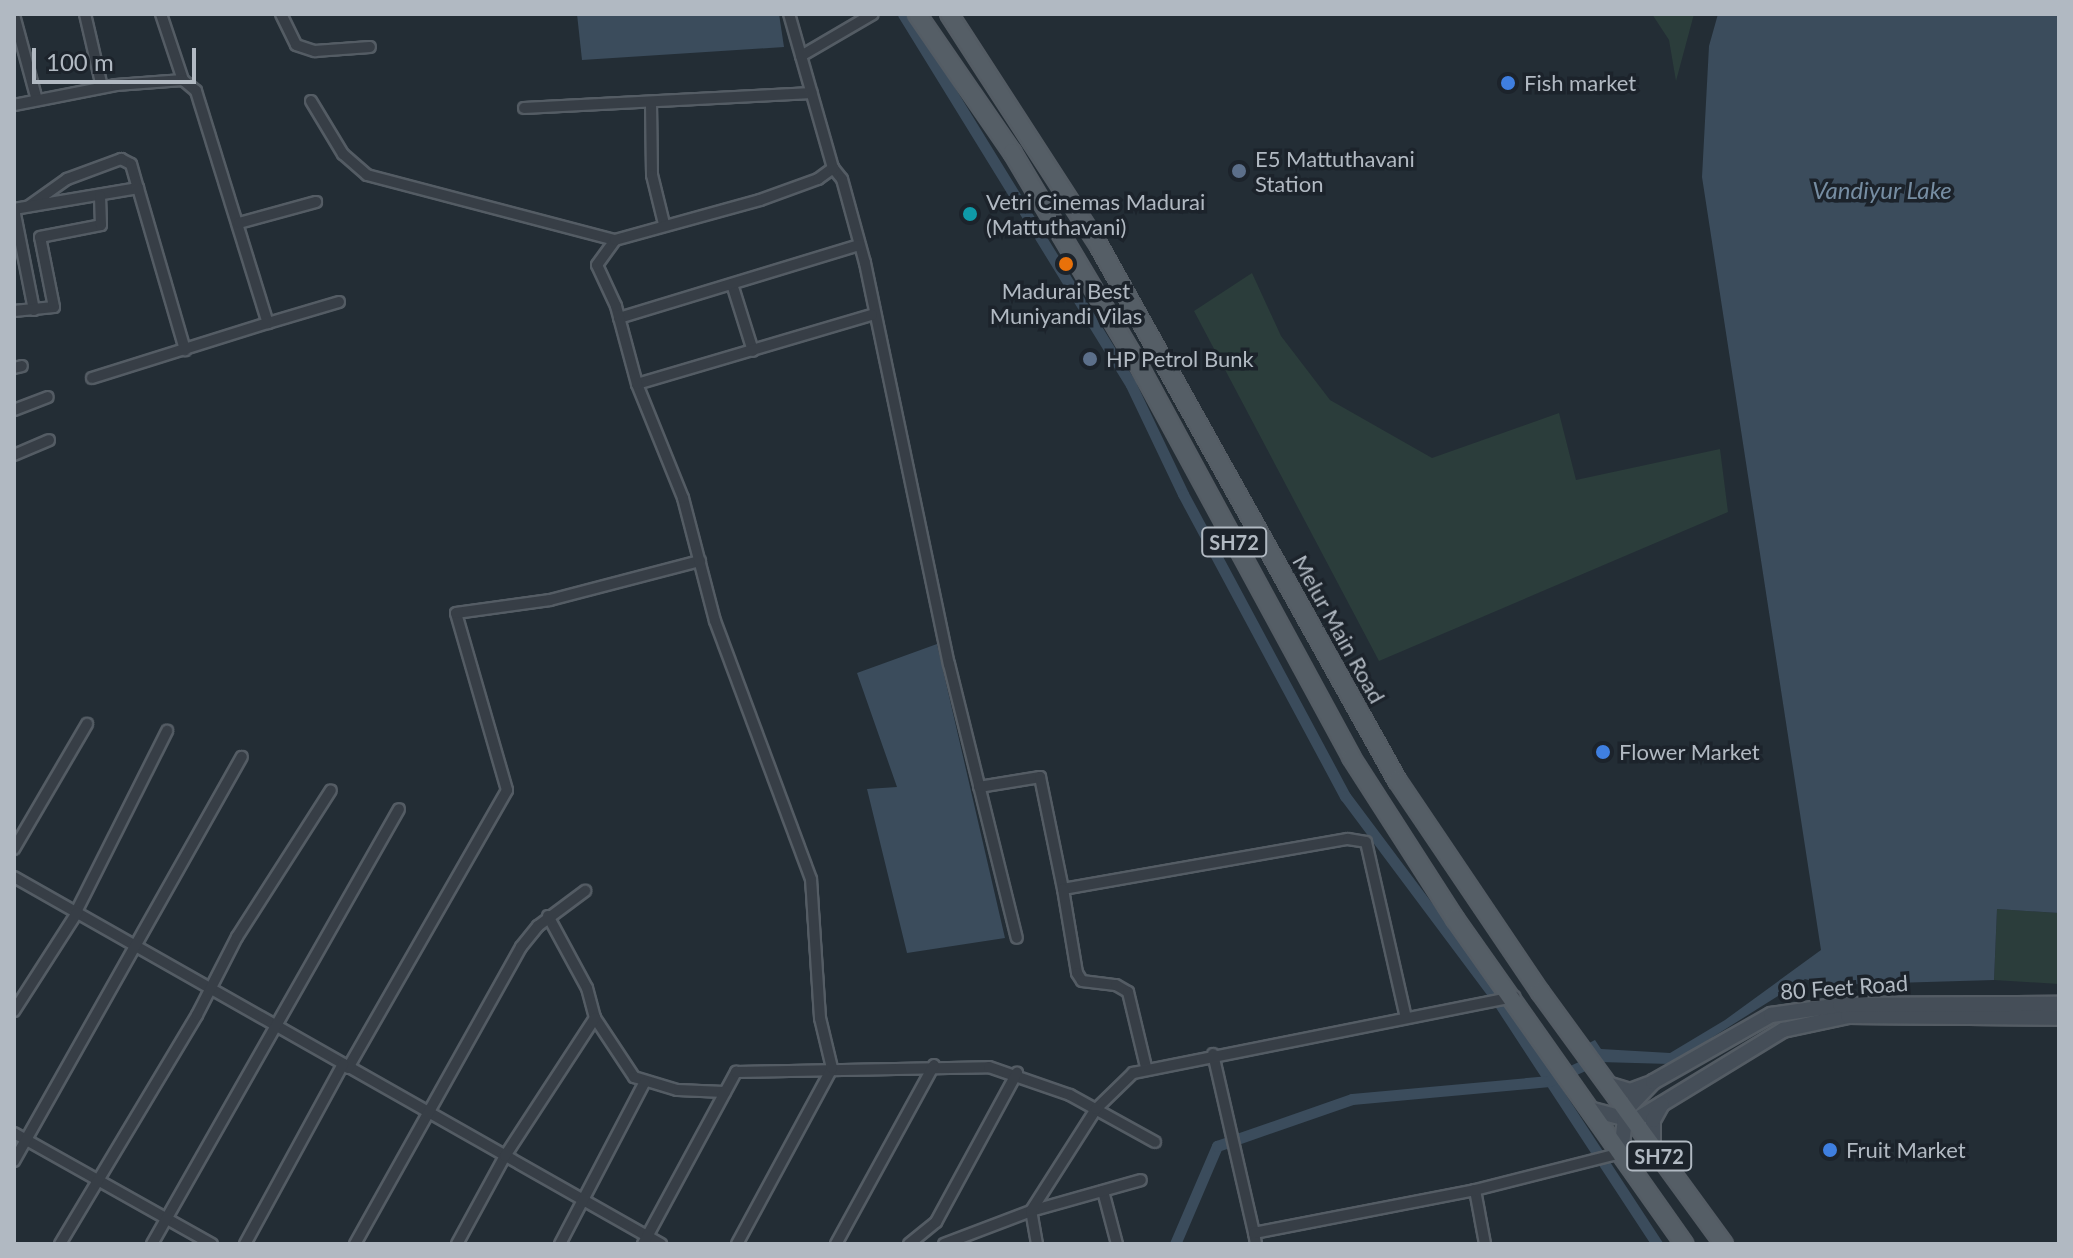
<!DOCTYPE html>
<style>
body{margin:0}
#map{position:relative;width:2073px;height:1258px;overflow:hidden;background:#232d35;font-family:Lato,sans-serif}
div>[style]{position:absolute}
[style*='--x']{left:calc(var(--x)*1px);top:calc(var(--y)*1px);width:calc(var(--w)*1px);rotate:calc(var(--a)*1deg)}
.green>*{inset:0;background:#2b3d3b}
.water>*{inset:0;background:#3b4c5c}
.canal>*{height:11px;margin:-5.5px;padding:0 5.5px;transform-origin:5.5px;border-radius:5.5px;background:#3b4c5c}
.roads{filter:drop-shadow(2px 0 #545c64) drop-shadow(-2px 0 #545c64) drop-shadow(0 2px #545c64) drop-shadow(0 -2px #545c64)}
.street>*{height:10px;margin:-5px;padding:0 5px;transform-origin:5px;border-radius:5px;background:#373e46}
.secondary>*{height:14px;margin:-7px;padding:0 7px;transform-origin:7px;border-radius:7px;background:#454e58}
.primary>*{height:16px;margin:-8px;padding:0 8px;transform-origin:8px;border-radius:8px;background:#555e66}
.dots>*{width:22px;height:22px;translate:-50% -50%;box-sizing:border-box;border:4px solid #1c232b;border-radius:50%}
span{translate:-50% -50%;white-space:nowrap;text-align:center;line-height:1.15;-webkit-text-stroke:7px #1c232b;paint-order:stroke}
.shield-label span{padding:2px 6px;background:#1c232b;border:2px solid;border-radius:6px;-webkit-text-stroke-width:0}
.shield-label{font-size:20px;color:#b1b9c2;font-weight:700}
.poi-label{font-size:22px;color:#b1b9c2}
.left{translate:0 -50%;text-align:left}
.street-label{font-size:22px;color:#b1b9c2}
.water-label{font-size:24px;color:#768da2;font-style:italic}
.frame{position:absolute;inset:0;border:16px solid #b1b9c2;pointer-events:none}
.scale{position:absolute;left:32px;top:48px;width:164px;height:36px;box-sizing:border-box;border:4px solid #b1b9c2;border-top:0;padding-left:10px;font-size:24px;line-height:28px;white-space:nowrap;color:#b1b9c2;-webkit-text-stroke:6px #1c232b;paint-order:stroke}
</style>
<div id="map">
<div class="green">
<i style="clip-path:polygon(1652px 14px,1694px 14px,1676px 81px,1669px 40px)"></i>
<i style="clip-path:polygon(1252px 273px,1281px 336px,1330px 400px,1432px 458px,1559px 413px,1576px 480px,1720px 449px,1728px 512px,1379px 661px,1194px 311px)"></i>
<i style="clip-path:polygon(1997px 909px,2059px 913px,2059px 984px,1994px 980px)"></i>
</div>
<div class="water">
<i style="clip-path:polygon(577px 14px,779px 14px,784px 47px,582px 60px)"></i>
<i style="clip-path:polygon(1718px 14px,2059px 14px,2059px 913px,1997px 909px,1994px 980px,1826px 985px,1805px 979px,1670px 1064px,1600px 1062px,1587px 1044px,1595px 1040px,1601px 1049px,1670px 1053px,1725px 1020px,1821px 950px,1702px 177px,1709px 46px)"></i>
<i style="clip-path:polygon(937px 644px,1005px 938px,907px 953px,867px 789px,897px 787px,857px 673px)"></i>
</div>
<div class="canal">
<i style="--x:903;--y:14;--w:435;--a:58.4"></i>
<i style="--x:1131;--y:385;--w:121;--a:64.5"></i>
<i style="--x:1183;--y:494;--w:343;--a:61.8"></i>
<i style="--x:1345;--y:796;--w:249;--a:53.2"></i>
<i style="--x:1494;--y:995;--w:298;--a:56.8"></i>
<i style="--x:1175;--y:1244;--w:107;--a:-66.8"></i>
<i style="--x:1217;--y:1146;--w:143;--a:-19.2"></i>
<i style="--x:1352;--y:1099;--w:198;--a:-5.2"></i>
<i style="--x:1549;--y:1081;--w:53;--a:-24.6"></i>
</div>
<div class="roads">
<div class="street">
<i style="--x:85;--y:14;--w:75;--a:76.9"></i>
<i style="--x:161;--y:14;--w:70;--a:71.6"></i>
<i style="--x:281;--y:14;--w:34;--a:64"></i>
<i style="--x:296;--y:45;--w:20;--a:18"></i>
<i style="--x:315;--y:51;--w:55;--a:-4.2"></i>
<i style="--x:14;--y:15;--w:88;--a:74.9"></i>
<i style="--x:801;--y:56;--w:83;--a:-30.3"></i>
<i style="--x:311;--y:101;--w:62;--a:58.9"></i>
<i style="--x:343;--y:154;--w:32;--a:41"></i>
<i style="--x:367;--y:175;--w:256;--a:14.7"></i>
<i style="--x:651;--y:103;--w:72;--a:89.2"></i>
<i style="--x:652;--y:175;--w:50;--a:76.2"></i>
<i style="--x:14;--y:105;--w:104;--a:-11.1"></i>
<i style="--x:116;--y:85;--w:67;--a:-4.3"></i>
<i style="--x:183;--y:80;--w:17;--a:40"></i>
<i style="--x:196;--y:91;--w:243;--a:72.8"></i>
<i style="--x:268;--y:323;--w:74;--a:-16.5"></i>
<i style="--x:524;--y:108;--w:288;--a:-3"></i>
<i style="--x:833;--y:168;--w:14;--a:51"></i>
<i style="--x:842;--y:179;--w:87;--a:74.7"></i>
<i style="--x:865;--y:263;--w:410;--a:78.2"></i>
<i style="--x:949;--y:664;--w:282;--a:76.1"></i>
<i style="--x:29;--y:206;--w:47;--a:-35.4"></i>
<i style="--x:67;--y:179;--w:58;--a:-20.3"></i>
<i style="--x:121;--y:159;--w:11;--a:27"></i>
<i style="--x:131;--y:164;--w:25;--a:74"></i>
<i style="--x:14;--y:209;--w:126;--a:-9.6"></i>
<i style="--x:138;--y:188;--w:169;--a:73.8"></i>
<i style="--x:14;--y:209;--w:103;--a:78.8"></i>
<i style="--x:239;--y:223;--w:80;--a:-15.3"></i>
<i style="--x:732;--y:284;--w:70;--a:72.6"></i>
<i style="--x:14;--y:311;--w:40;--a:-5.7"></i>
<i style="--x:54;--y:307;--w:71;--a:-101.3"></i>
<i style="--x:40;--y:237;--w:62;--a:-11.1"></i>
<i style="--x:101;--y:225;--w:29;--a:-92"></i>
<i style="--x:619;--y:318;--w:251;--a:-16.9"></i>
<i style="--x:14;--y:368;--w:8;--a:-14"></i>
<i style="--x:92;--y:378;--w:184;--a:-17.4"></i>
<i style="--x:637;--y:384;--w:245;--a:-16.4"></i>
<i style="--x:14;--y:410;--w:36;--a:-21"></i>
<i style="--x:14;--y:455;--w:38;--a:-23"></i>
<i style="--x:979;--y:787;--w:62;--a:-9.3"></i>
<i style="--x:1040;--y:777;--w:114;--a:78.4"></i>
<i style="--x:1063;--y:889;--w:289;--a:-10"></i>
<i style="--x:1348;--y:839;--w:18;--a:9"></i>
<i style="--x:1366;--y:842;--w:180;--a:77.2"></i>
<i style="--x:14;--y:849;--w:145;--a:-59.7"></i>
<i style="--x:14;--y:877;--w:744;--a:29.56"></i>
<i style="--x:1063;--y:889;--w:85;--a:80.5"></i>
<i style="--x:1077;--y:973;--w:9;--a:58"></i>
<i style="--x:1082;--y:981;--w:34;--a:7"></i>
<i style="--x:1116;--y:985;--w:14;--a:30"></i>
<i style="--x:1128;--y:992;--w:77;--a:76.5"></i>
<i style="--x:76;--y:912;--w:203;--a:-63.3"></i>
<i style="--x:548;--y:916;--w:82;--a:61.6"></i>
<i style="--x:587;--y:988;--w:31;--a:75"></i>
<i style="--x:595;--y:1018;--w:71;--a:56.5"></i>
<i style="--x:634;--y:1077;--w:45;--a:16.8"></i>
<i style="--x:677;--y:1090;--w:48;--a:2.4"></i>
<i style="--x:14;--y:1011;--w:117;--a:-57.3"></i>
<i style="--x:1213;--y:1054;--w:184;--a:77.1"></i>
<i style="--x:348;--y:1068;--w:320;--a:-60.2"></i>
<i style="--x:507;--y:790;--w:184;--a:-106.1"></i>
<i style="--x:456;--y:613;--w:95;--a:-7.9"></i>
<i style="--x:550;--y:600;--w:155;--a:-14.6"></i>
<i style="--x:14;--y:1133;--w:227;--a:29.3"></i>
<i style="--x:14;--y:1161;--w:464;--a:-60.6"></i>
<i style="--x:1475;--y:1190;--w:55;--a:79.5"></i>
<i style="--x:1103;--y:1191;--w:55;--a:75.2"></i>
<i style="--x:60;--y:1244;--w:267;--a:-59.1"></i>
<i style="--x:197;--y:1015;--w:88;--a:-62.9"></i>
<i style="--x:237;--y:937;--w:174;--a:-57.4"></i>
<i style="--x:152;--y:1244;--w:500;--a:-60.41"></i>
<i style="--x:245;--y:1244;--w:205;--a:-61.4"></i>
<i style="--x:355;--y:1244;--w:340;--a:-60.8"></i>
<i style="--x:521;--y:947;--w:27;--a:-51"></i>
<i style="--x:538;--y:926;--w:59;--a:-36.7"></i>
<i style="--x:457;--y:1244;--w:100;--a:-61.4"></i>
<i style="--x:505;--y:1156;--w:165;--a:-56.9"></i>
<i style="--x:560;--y:1244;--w:182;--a:-62.4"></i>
<i style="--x:643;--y:1244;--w:196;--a:-61.6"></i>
<i style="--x:736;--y:1072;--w:253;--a:-1.1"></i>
<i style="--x:989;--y:1067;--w:86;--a:19.1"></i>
<i style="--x:1070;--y:1095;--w:97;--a:28.9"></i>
<i style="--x:737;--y:1244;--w:200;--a:-61.6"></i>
<i style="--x:832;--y:1068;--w:51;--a:-103.5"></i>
<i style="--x:820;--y:1018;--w:139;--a:-93.7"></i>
<i style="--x:811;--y:879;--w:275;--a:-110.4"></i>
<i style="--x:715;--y:621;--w:127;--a:-104.6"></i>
<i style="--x:683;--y:498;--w:123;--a:-112"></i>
<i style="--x:637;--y:384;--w:81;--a:-105.1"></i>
<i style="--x:616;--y:306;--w:45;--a:-114.9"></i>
<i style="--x:597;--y:265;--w:31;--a:-54"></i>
<i style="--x:615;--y:240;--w:150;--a:-15.4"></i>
<i style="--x:760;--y:200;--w:62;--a:-19.9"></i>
<i style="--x:818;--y:179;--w:19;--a:-36"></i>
<i style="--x:833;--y:168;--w:160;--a:-105.9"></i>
<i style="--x:836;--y:1244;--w:204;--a:-61.3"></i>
<i style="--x:909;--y:1244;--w:35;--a:-39"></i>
<i style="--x:936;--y:1222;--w:170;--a:-61.5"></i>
<i style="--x:944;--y:1244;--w:93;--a:-20.8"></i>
<i style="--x:1031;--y:1211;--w:114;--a:-15.7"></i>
<i style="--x:1037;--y:1244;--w:34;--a:-100"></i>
<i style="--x:1031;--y:1211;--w:121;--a:-57.5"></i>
<i style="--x:1096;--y:1109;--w:52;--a:-44.2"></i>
<i style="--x:1133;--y:1073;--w:389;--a:-11.3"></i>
<i style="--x:1256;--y:1244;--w:11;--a:-100"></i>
<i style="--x:1254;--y:1233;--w:225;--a:-11"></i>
<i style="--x:1475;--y:1190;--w:151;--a:-14.2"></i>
</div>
<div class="secondary">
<i style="--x:1607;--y:1084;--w:24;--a:17"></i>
<i style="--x:1630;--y:1091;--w:20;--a:-20"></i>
<i style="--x:1589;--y:1109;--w:47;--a:14.9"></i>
<i style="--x:1634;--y:1121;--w:175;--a:-31.4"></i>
<i style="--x:1783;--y:1030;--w:66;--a:-12.2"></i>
<i style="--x:1848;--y:1016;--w:211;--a:0.5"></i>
<i style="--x:1653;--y:1149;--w:29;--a:-90"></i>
<i style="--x:1653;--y:1120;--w:18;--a:-61"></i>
<i style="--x:1621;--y:1153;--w:43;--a:-83.4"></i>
<i style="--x:1626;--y:1110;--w:39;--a:-46"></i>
<i style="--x:1653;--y:1082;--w:136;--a:-29.6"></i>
<i style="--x:1771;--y:1015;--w:70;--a:-8.2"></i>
<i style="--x:1840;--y:1005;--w:219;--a:-0.3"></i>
</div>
<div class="primary">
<i style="--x:917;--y:14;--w:168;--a:55.5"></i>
<i style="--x:1012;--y:152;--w:247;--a:59.3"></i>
<i style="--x:1138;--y:364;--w:447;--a:61.5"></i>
<i style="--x:1351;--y:757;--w:193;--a:57.3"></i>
<i style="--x:1455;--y:919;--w:398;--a:54.8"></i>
<i style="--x:949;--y:14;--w:276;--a:57.1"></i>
<i style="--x:1099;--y:246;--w:612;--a:60.84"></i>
<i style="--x:1397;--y:780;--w:256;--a:56"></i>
<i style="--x:1540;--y:992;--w:312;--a:53.9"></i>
</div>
</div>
<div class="dots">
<i style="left:1508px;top:83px;background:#3f7fe0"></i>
<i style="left:1239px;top:171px;background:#5c6f8a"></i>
<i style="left:970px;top:214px;background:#0f9aa8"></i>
<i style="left:1066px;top:264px;background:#e8710a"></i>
<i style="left:1090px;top:359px;background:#5c6f8a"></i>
<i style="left:1603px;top:752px;background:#3f7fe0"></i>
<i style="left:1830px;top:1150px;background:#3f7fe0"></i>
</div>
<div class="shield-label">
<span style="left:1234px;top:542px">SH72</span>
<span style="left:1659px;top:1156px">SH72</span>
</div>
<div class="poi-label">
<span class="left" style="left:1524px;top:83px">Fish market</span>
<span class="left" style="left:1255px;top:171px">E5 Mattuthavani<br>Station</span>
<span class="left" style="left:986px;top:214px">Vetri Cinemas Madurai<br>(Mattuthavani)</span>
<span style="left:1066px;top:303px">Madurai Best<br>Muniyandi Vilas</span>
<span class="left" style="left:1106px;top:359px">HP Petrol Bunk</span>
<span class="left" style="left:1619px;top:752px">Flower Market</span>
<span class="left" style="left:1846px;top:1150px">Fruit Market</span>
</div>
<div class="street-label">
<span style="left:1339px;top:629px;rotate:61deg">Melur Main Road</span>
<span style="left:1844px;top:987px;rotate:-4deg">80 Feet Road</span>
</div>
<div class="water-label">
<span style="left:1882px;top:190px">Vandiyur Lake</span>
</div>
<div class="frame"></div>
<div class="scale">100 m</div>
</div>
